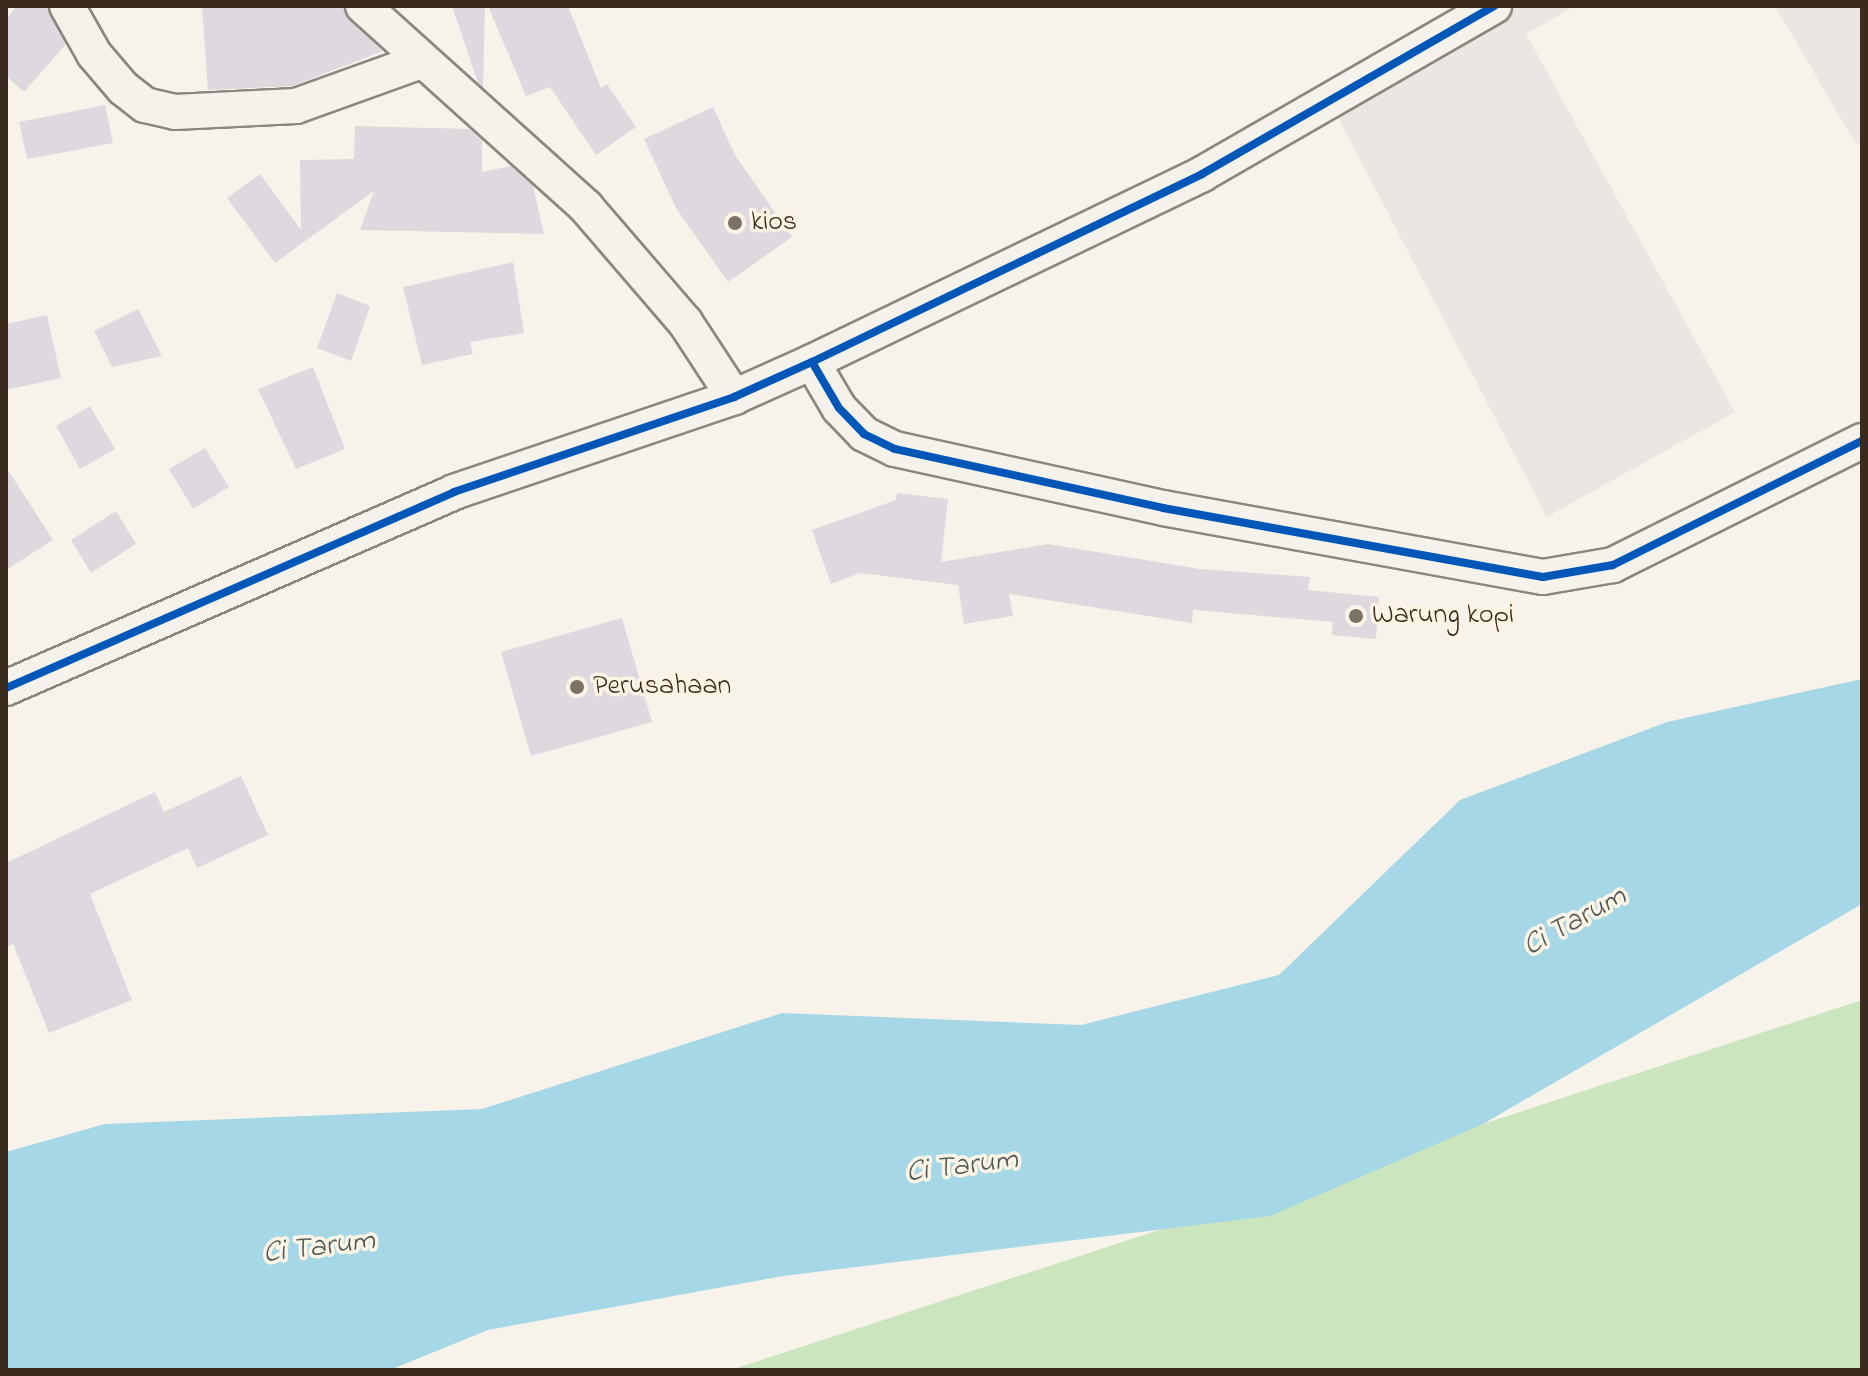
<!DOCTYPE html>
<style>
body{margin:0}
#map{position:relative;width:1868px;height:1376px;overflow:hidden;background:#f7f3ea;font-family:"Indie Flower",sans-serif}
div>[style]{position:absolute}
[style*='--x']{left:calc(var(--x)*1px);top:calc(var(--y)*1px);width:calc(var(--w)*1px);rotate:calc(var(--a)*1deg)}
.built>*{inset:0;background:#ebe5e3}
.green>*{inset:0;background:#cbe5be}
.water>*{inset:0;background:#a6d7e6}
.building>*{inset:0;background:#ddd9de}
.roads{filter:drop-shadow(2px 0 #8b867f) drop-shadow(-2px 0 #8b867f) drop-shadow(0 2px #8b867f) drop-shadow(0 -2px #8b867f)}
.minor>*{height:34px;margin:-17px;padding:0 17px;transform-origin:17px;border-radius:17px;background:#f5f2ec}
.cycleway>*{height:8px;margin:-4px;padding:0 4px;transform-origin:4px;border-radius:4px;background:#0057b8}
.dots>*{width:22px;height:22px;translate:-50% -50%;box-sizing:border-box;border:4px solid #fcf5e5;border-radius:50%}
span{translate:-50% -50%;white-space:nowrap;text-align:center;line-height:1.15;-webkit-text-stroke:7px #fcf5e5;paint-order:stroke}
.poi-label{font-size:28px;color:#3b2a1e}
.left{translate:0 -50%;text-align:left}
.water-label{font-size:30px;color:#515a59;font-style:italic}
.frame{position:absolute;inset:0;border:8px solid #3b2a1e;pointer-events:none}
</style>
<div id="map">
<div class="built">
<i style="clip-path:polygon(1483px 6px,1575px 6px,1526px 34px,1735px 412px,1547px 517px,1323px 89px)"></i>
<i style="clip-path:polygon(1775px 6px,1862px 6px,1862px 141px,1856px 144px)"></i>
</div>
<div class="green">
<i style="clip-path:polygon(1862px 1000px,1862px 1370px,731px 1370px)"></i>
</div>
<div class="water">
<i style="clip-path:polygon(1862px 679px,1862px 904px,1483px 1124px,1270px 1216px,783px 1276px,488px 1330px,390px 1370px,6px 1370px,6px 1152px,105px 1124px,482px 1109px,782px 1013px,1081px 1025px,1279px 975px,1460px 800px,1667px 722px)"></i>
</div>
<div class="building">
<i style="clip-path:polygon(17px 6px,47px 6px,66px 44px,24px 92px,6px 76px,6px 19px)"></i>
<i style="clip-path:polygon(202px 6px,344px 6px,350px 21px,383px 51px,292px 86px,208px 90px)"></i>
<i style="clip-path:polygon(452px 6px,485px 6px,483px 87px,478px 83px)"></i>
<i style="clip-path:polygon(488px 6px,568px 6px,601px 88px,607px 84px,636px 127px,596px 155px,550px 87px,526px 96px)"></i>
<i style="clip-path:polygon(105px 105px,113px 143px,27px 159px,19px 122px)"></i>
<i style="clip-path:polygon(713px 107px,735px 155px,792px 237px,728px 282px,676px 208px,644px 139px)"></i>
<i style="clip-path:polygon(355px 126px,469px 129px,482px 141px,482px 172px,511px 166px,533px 186px,544px 234px,360px 230px,374px 191px,275px 263px,227px 198px,260px 174px,301px 230px,300px 160px,354px 159px)"></i>
<i style="clip-path:polygon(513px 262px,524px 333px,470px 342px,473px 354px,422px 365px,403px 287px)"></i>
<i style="clip-path:polygon(337px 293px,370px 306px,351px 361px,317px 348px)"></i>
<i style="clip-path:polygon(138px 309px,162px 356px,112px 367px,94px 331px)"></i>
<i style="clip-path:polygon(47px 315px,61px 378px,6px 390px,6px 324px)"></i>
<i style="clip-path:polygon(313px 367px,345px 449px,296px 469px,258px 389px)"></i>
<i style="clip-path:polygon(90px 406px,115px 449px,80px 469px,56px 426px)"></i>
<i style="clip-path:polygon(205px 448px,229px 487px,193px 509px,169px 469px)"></i>
<i style="clip-path:polygon(6px 467px,53px 540px,6px 570px)"></i>
<i style="clip-path:polygon(897px 493px,948px 499px,941px 562px,1048px 544px,1200px 569px,1310px 577px,1308px 590px,1379px 597px,1376px 639px,1332px 635px,1333px 622px,1193px 610px,1192px 623px,1009px 594px,1013px 616px,964px 624px,958px 585px,860px 573px,831px 584px,812px 530px,896px 500px)"></i>
<i style="clip-path:polygon(116px 511px,136px 544px,91px 573px,71px 540px)"></i>
<i style="clip-path:polygon(622px 618px,652px 722px,531px 756px,501px 652px)"></i>
<i style="clip-path:polygon(241px 776px,268px 835px,197px 868px,188px 848px,90px 894px,132px 1000px,49px 1033px,13px 944px,6px 948px,6px 863px,155px 792px,164px 812px)"></i>
</div>
<div class="roads">
<div class="minor">
<i style="--x:67;--y:6;--w:55;--a:60.6"></i>
<i style="--x:94;--y:54;--w:45;--a:49.5"></i>
<i style="--x:123;--y:88;--w:28;--a:38"></i>
<i style="--x:145;--y:105;--w:31;--a:13"></i>
<i style="--x:175;--y:112;--w:121;--a:-2.8"></i>
<i style="--x:296;--y:106;--w:133;--a:-19.8"></i>
<i style="--x:363;--y:6;--w:300;--a:42"></i>
<i style="--x:586;--y:207;--w:152;--a:49.3"></i>
<i style="--x:685;--y:322;--w:90;--a:56.8"></i>
<i style="--x:812;--y:362;--w:433;--a:-25.7"></i>
<i style="--x:1202;--y:174;--w:337;--a:-29.9"></i>
<i style="--x:6;--y:688;--w:489;--a:-23.6"></i>
<i style="--x:454;--y:492;--w:296;--a:-18.7"></i>
<i style="--x:734;--y:397;--w:85;--a:-24.2"></i>
<i style="--x:812;--y:362;--w:53;--a:59.6"></i>
<i style="--x:839;--y:408;--w:36;--a:46"></i>
<i style="--x:864;--y:434;--w:34;--a:26"></i>
<i style="--x:895;--y:449;--w:274;--a:12.4"></i>
<i style="--x:1163;--y:508;--w:386;--a:10.3"></i>
<i style="--x:1543;--y:577;--w:71;--a:-9.7"></i>
<i style="--x:1613;--y:565;--w:278;--a:-26.5"></i>
</div>
</div>
<div class="cycleway">
<i style="--x:812;--y:362;--w:433;--a:-25.7"></i>
<i style="--x:1202;--y:174;--w:337;--a:-29.9"></i>
<i style="--x:6;--y:688;--w:489;--a:-23.6"></i>
<i style="--x:454;--y:492;--w:296;--a:-18.7"></i>
<i style="--x:734;--y:397;--w:85;--a:-24.2"></i>
<i style="--x:812;--y:362;--w:53;--a:59.6"></i>
<i style="--x:839;--y:408;--w:36;--a:46"></i>
<i style="--x:864;--y:434;--w:34;--a:26"></i>
<i style="--x:895;--y:449;--w:274;--a:12.4"></i>
<i style="--x:1163;--y:508;--w:386;--a:10.3"></i>
<i style="--x:1543;--y:577;--w:71;--a:-9.7"></i>
<i style="--x:1613;--y:565;--w:278;--a:-26.5"></i>
</div>
<div class="dots">
<i style="left:735px;top:223px;background:#7d7065"></i>
<i style="left:1356px;top:616px;background:#7d7065"></i>
<i style="left:577px;top:687px;background:#7d7065"></i>
</div>
<div class="poi-label">
<span class="left" style="left:751px;top:223px">kios</span>
<span class="left" style="left:1372px;top:616px">Warung kopi</span>
<span class="left" style="left:593px;top:687px">Perusahaan</span>
</div>
<div class="water-label">
<span style="left:1575px;top:922px;rotate:-29deg">Ci Tarum</span>
<span style="left:962px;top:1167px;rotate:-7deg">Ci Tarum</span>
<span style="left:319px;top:1248px;rotate:-7deg">Ci Tarum</span>
</div>
<div class="frame"></div>
</div>
